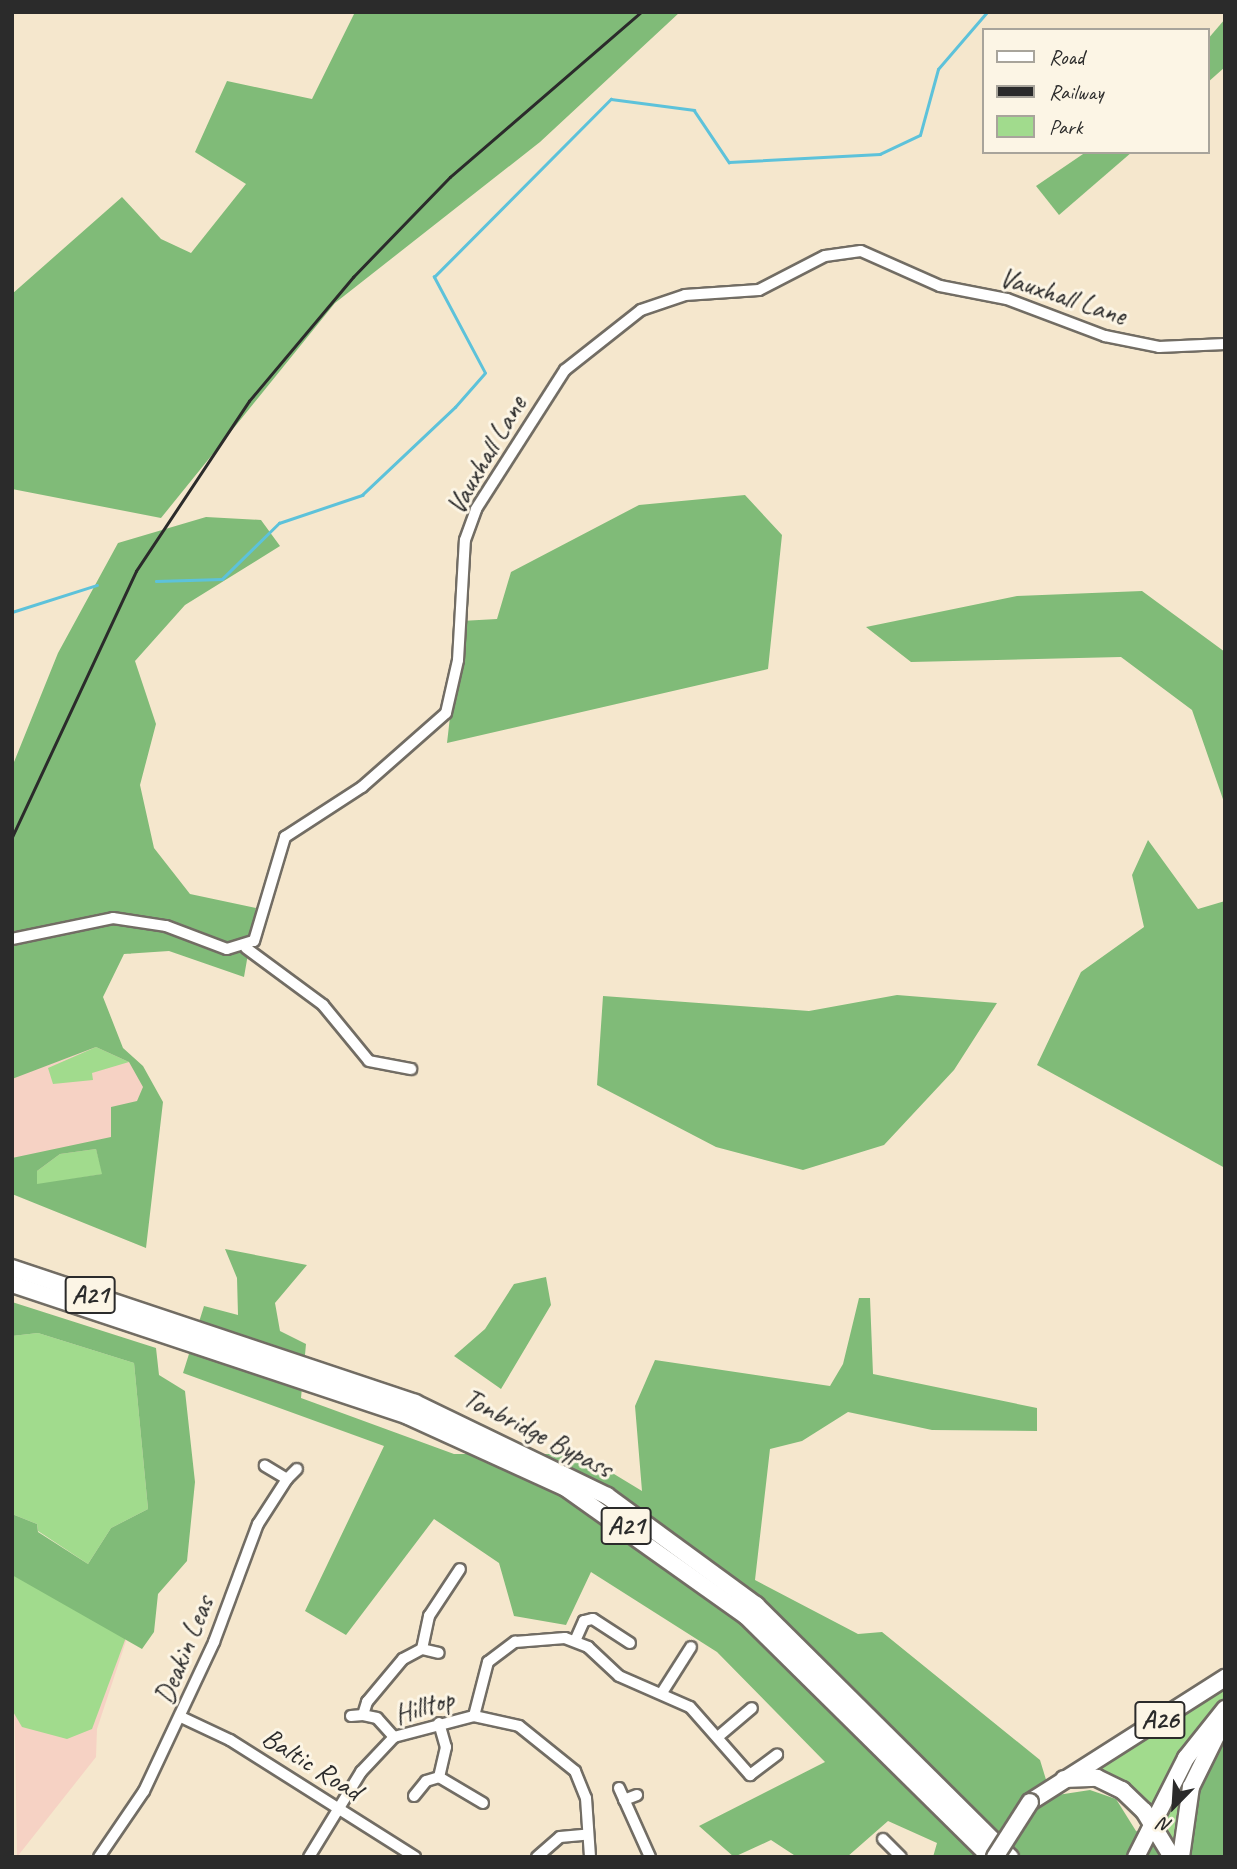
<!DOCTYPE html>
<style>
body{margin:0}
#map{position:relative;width:1237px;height:1869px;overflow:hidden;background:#f5e7cd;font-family:Caveat,sans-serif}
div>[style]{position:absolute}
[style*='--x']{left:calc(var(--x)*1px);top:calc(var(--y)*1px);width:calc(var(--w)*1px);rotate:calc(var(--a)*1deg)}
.built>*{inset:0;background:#f6d2c4}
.green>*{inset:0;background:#a1db8d}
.forest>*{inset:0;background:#80bb78}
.stream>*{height:2.5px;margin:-1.25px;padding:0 1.25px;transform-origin:1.25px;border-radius:1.25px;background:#5dc2da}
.roads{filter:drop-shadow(2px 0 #726d64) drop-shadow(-2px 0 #726d64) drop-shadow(0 2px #726d64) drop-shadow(0 -2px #726d64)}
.minor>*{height:10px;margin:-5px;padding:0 5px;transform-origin:5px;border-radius:5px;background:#fff}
.trunk>*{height:16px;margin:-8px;padding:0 8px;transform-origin:8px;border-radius:8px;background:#fff}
.rail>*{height:2.5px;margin:-1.25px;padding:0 1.25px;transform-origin:1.25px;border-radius:1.25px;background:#2b2b2b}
.bridges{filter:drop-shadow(2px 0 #726d64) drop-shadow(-2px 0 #726d64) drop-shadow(0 2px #726d64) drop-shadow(0 -2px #726d64)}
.trunk-bridge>*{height:16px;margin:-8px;padding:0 8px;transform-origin:8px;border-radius:8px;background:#fff}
span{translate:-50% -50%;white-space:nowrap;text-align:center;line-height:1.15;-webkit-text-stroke:6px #fcf5e5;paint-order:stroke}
.shield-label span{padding:2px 5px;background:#fcf5e5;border:2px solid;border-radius:5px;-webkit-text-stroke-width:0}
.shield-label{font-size:26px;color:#2b2b2b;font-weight:700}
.street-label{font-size:28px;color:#2b2b2b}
.frame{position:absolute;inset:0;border:14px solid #2b2b2b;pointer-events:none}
.legend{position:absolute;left:982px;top:28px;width:228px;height:126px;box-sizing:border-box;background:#fcf5e5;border:2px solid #a8a49b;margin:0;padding:9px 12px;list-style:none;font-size:21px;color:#2b2b2b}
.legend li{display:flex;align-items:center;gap:14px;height:35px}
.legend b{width:35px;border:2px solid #a8a49b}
.north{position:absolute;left:1139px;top:1771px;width:70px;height:70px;-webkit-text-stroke:5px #fcf5e5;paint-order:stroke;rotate:204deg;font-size:19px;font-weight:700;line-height:28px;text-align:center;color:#2b2b2b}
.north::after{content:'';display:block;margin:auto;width:24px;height:32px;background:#2b2b2b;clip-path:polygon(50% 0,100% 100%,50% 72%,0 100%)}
</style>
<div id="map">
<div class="built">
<i style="clip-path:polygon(12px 988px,115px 1040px,152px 1094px,127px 1221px,12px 1185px)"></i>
<i style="clip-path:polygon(12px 1559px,129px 1632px,97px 1729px,96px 1757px,17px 1857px)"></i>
</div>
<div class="green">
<i style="clip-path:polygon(96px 1047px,129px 1062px,92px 1073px,93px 1080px,53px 1084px,48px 1068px)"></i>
<i style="clip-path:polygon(96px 1149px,103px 1174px,37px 1185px,37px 1171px,60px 1154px)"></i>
<i style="clip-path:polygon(38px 1333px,134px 1363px,148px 1509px,111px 1528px,88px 1564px,38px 1531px,37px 1524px,12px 1514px,12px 1336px)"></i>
<i style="clip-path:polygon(12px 1561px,128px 1632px,92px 1729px,67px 1739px,22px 1727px,12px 1710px)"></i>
<i style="clip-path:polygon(1225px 1686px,1225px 1705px,1152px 1817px,1082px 1772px)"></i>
<i style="clip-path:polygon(1178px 1790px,1183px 1792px,1175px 1849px,1158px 1825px)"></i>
</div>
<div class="forest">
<i style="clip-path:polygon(355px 12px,680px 12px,540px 142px,335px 303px,161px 518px,12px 489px,12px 294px,122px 197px,161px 239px,191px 253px,246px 184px,195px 152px,227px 81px,312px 99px)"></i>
<i style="clip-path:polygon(1225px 19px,1225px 67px,1207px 83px,1207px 40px)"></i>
<i style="clip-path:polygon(1086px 152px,1132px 152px,1059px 215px,1036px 186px)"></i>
<i style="clip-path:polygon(745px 495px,782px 535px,768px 669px,447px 743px,461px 621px,497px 619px,511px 572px,639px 505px)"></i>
<i style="clip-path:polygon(evenodd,206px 517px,261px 520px,280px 546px,185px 605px,135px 661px,156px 724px,140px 785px,154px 848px,190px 894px,256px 908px,244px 977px,169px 951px,124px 954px,103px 997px,123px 1048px,143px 1066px,163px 1102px,146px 1248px,12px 1194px,12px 1158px,111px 1137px,111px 1107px,137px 1101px,143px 1087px,129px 1062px,96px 1047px,12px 1079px,12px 767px,58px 653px,118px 543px,206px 517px,96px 1149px,102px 1174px,37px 1184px,37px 1171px,60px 1154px,96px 1149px)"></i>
<i style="clip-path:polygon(1142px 591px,1225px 652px,1225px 805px,1192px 710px,1121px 657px,911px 662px,866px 627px,1017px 596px)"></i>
<i style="clip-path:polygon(1148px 840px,1198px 909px,1225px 901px,1225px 1168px,1037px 1065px,1081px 972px,1144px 927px,1132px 875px)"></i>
<i style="clip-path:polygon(897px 995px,997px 1003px,954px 1070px,884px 1145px,803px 1170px,716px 1147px,597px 1085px,603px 996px,809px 1011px)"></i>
<i style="clip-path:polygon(225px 1249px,307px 1265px,275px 1303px,280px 1331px,306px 1344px,301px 1398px,454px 1454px,581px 1454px,642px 1491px,635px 1406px,655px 1360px,830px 1386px,843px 1364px,859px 1298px,870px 1298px,873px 1374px,1037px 1408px,1037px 1431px,932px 1430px,848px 1412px,802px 1441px,770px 1449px,755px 1580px,858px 1634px,882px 1632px,1040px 1760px,1051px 1796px,1090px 1790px,1116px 1799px,1136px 1831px,1155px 1838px,1165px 1857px,933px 1857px,937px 1843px,888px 1821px,847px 1857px,797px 1857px,771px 1840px,734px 1857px,699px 1826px,825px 1762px,717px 1652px,591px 1572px,566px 1625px,514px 1616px,499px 1563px,434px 1519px,346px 1635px,305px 1611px,384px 1446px,183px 1373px,204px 1306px,238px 1315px,237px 1278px)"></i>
<i style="clip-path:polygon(546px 1277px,551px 1305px,501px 1389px,454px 1356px,485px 1329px,514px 1284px)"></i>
<i style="clip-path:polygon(12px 1302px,156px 1348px,159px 1375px,185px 1391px,195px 1482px,187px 1561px,158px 1594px,154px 1632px,142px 1649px,12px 1575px,12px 1514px,37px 1524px,38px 1532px,88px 1564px,111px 1528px,148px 1509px,134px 1363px,38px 1333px,12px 1336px)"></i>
<i style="clip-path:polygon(1225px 1725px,1225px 1857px,1185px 1857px,1190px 1806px)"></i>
</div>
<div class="stream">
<i style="--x:156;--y:581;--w:66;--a:-1.7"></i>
<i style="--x:222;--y:579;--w:80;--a:-44.5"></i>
<i style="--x:279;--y:523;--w:88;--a:-18.6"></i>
<i style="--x:362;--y:495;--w:128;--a:-43.4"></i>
<i style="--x:455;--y:407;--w:45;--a:-48.6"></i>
<i style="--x:485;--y:373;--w:109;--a:-118"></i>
<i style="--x:434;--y:277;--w:251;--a:-45.2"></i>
<i style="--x:611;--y:99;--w:84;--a:7.5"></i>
<i style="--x:694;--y:110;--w:63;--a:56.1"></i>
<i style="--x:729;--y:162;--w:151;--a:-3"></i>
<i style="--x:880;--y:154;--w:44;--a:-25.4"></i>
<i style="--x:920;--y:135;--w:68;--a:-74.7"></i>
<i style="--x:938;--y:69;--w:75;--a:-49.3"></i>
<i style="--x:12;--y:612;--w:89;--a:-17.6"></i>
</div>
<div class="roads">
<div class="minor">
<i style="--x:12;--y:939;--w:103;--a:-11.7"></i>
<i style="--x:113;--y:918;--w:54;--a:8.6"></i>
<i style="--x:166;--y:926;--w:65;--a:20.7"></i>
<i style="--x:227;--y:949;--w:28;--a:-17"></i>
<i style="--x:254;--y:941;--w:109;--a:-73.4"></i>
<i style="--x:285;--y:837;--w:92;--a:-33"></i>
<i style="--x:362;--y:787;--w:112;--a:-41.4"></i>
<i style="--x:446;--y:713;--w:54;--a:-77.2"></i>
<i style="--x:458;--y:660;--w:120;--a:-86.7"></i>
<i style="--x:465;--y:540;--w:33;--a:-70"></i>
<i style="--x:476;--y:509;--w:165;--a:-57.4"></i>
<i style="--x:565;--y:370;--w:97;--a:-38.3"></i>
<i style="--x:641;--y:310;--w:46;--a:-18.8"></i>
<i style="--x:685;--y:295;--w:74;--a:-3.9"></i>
<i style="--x:759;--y:290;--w:74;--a:-27.3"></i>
<i style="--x:825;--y:256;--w:36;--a:-8"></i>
<i style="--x:861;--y:251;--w:86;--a:23.9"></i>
<i style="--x:940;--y:286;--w:68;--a:11"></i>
<i style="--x:1007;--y:299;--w:105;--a:20.7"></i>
<i style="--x:1105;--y:336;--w:55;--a:11.5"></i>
<i style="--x:1159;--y:347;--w:66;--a:-2.6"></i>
<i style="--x:246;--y:948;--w:96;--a:36.5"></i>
<i style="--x:323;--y:1005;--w:72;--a:50.6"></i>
<i style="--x:369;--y:1061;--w:43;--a:10.8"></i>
<i style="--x:287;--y:1479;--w:14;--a:-45"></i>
<i style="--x:575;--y:1641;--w:22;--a:-66"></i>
<i style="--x:584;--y:1621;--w:9;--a:-13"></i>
<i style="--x:593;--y:1619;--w:44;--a:33"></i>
<i style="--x:422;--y:1649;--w:17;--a:13"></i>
<i style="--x:663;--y:1691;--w:52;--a:-57.5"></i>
<i style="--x:351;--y:1716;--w:12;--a:-5"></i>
<i style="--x:474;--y:1716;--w:56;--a:-75.5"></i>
<i style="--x:488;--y:1662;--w:34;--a:-37"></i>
<i style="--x:515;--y:1642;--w:50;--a:-4.6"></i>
<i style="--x:565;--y:1638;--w:25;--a:21"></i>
<i style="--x:588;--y:1647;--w:42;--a:43.1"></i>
<i style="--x:619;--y:1676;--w:77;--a:23.6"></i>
<i style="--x:690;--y:1707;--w:91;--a:48.6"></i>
<i style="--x:750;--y:1775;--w:34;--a:-37"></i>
<i style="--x:181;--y:1717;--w:54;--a:25.1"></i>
<i style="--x:230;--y:1740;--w:219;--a:32.3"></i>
<i style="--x:439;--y:1723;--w:25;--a:74"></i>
<i style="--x:446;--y:1747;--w:31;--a:103"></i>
<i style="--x:439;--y:1777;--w:51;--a:30.6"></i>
<i style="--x:719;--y:1736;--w:43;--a:-40.3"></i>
<i style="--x:394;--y:1737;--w:25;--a:-132"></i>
<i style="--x:377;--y:1718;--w:14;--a:-168"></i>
<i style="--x:363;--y:1715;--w:14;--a:-73"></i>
<i style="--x:367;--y:1702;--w:56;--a:-50.1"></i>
<i style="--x:403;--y:1659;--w:21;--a:-28"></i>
<i style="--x:422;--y:1649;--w:34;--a:-78"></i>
<i style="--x:429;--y:1616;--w:56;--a:-56.6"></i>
<i style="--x:619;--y:1788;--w:76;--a:65.8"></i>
<i style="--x:414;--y:1796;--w:19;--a:-51"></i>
<i style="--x:426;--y:1781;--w:14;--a:-17"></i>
<i style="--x:624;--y:1800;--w:14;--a:-21"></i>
<i style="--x:883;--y:1839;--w:25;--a:45"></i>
<i style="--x:99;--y:1857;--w:80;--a:-55.7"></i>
<i style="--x:144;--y:1791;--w:165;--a:-64.8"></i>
<i style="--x:214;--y:1642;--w:126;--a:-69.6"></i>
<i style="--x:258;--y:1524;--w:54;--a:-57.2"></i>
<i style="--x:287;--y:1479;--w:26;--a:-149"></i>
<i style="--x:309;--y:1857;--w:100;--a:-58.5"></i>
<i style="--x:361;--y:1772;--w:48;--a:-46.7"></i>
<i style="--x:394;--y:1737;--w:83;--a:-14.7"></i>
<i style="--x:474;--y:1716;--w:46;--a:12.5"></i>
<i style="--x:519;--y:1726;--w:72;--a:38.8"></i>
<i style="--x:575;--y:1771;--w:29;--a:68"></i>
<i style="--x:586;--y:1798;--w:59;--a:86.1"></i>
<i style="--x:537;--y:1857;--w:30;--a:-41"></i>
<i style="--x:560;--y:1837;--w:25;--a:-5"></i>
</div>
<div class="trunk">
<i style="--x:12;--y:1268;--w:425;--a:18.5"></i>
<i style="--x:415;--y:1403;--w:213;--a:25.8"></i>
<i style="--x:607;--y:1496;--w:185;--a:36.2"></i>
<i style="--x:756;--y:1605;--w:358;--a:44.8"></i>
<i style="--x:12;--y:1284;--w:417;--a:18.4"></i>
<i style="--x:408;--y:1416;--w:174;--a:24.5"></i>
<i style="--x:566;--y:1488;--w:221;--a:35.4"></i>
<i style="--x:746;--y:1616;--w:343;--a:44.6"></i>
<i style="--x:1064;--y:1779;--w:33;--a:-2"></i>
<i style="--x:1097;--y:1778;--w:28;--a:26"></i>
<i style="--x:1122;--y:1790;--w:30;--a:44"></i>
<i style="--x:1144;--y:1811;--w:54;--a:58.7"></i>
<i style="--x:1030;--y:1802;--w:231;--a:-32.5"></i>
<i style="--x:1136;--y:1857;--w:111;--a:-63.2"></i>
<i style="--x:1186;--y:1758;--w:63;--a:-51.5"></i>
<i style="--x:1181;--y:1857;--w:71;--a:-81.9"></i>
<i style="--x:1191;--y:1787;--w:68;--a:-63.8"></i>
</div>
</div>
<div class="rail">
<i style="--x:12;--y:837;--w:293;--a:-65"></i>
<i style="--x:136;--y:571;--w:204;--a:-56.4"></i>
<i style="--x:249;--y:401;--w:162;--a:-50"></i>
<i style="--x:353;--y:277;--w:139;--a:-45.9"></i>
<i style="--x:450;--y:177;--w:252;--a:-40.8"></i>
</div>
<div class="bridges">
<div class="trunk-bridge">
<i style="--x:995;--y:1857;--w:65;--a:-57.5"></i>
</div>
</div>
<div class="shield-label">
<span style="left:90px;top:1295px">A21</span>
<span style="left:626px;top:1526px">A21</span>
<span style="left:1160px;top:1720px">A26</span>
</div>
<div class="street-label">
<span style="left:1063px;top:296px;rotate:18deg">Vauxhall Lane</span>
<span style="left:486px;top:455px;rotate:-60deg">Vauxhall Lane</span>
<span style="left:538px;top:1433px;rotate:27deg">Tonbridge Bypass</span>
<span style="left:184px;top:1650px;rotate:-68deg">Deakin Leas</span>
<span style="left:424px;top:1707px;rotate:-17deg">Hilltop</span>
<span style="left:312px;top:1764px;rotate:32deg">Baltic Road</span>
</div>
<div class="frame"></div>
<ul class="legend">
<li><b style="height:9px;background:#fff"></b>Road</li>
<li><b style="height:9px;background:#2b2b2b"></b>Railway</li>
<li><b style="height:19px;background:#a1db8d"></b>Park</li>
</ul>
<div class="north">N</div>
</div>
